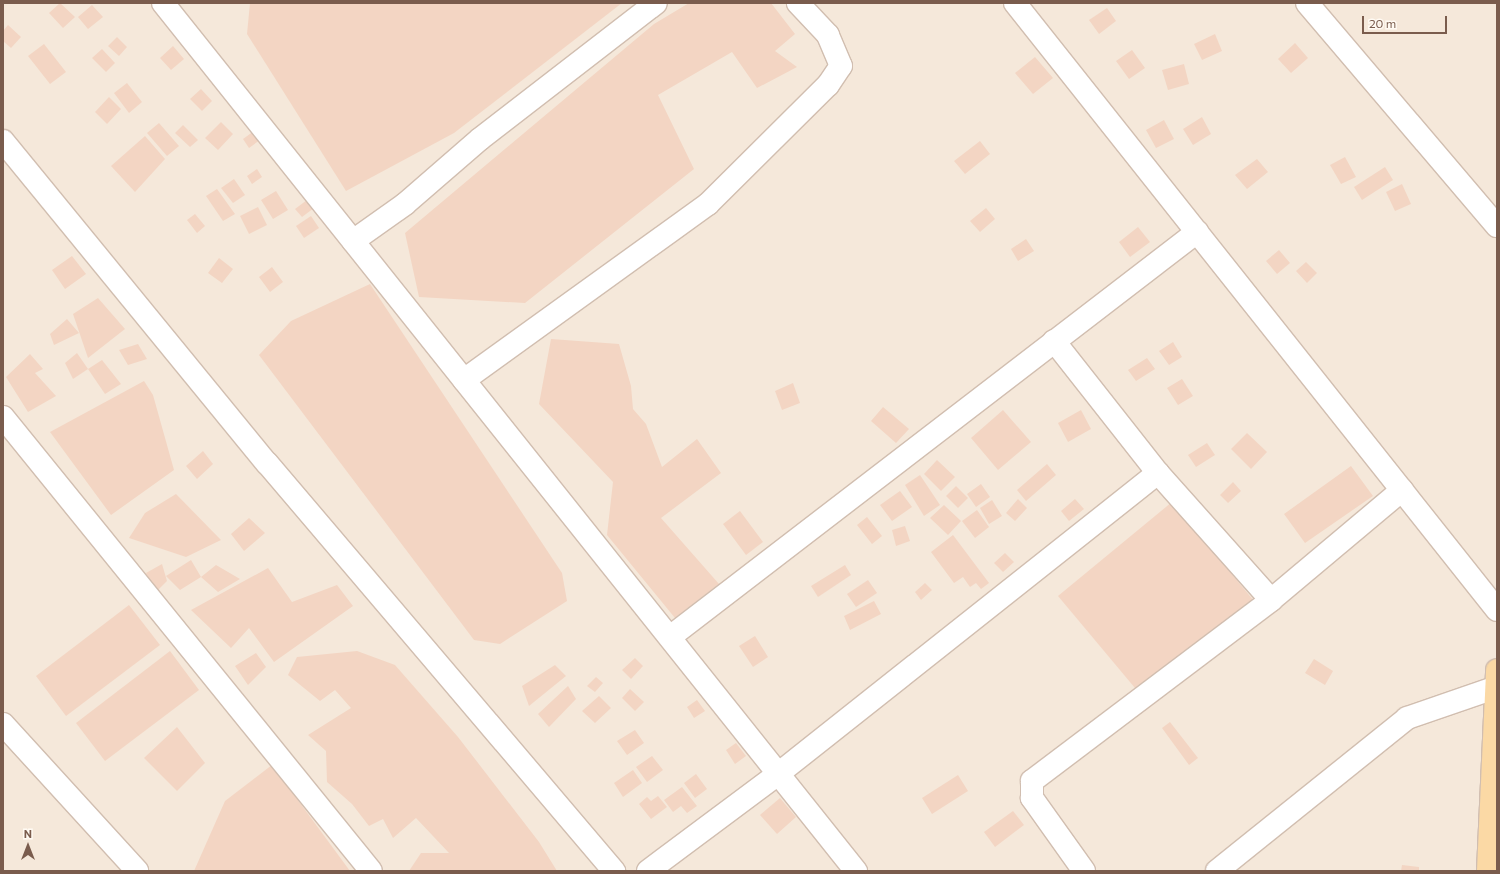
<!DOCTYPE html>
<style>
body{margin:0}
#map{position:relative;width:1500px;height:874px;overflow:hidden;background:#fdf6ec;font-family:Commissioner,sans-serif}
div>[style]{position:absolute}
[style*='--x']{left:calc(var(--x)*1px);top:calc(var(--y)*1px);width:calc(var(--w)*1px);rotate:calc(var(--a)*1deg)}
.residential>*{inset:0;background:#f5e8da}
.building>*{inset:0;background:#f3d5c3}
.roads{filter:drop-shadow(1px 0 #d1beb0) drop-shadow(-1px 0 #d1beb0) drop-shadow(0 1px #d1beb0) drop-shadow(0 -1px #d1beb0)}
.minor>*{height:22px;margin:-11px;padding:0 11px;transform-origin:11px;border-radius:11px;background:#fff}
.major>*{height:22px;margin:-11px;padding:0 11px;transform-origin:11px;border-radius:11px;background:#fbd9a5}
span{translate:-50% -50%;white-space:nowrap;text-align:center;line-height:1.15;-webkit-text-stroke:4px #fffaf3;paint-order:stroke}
.frame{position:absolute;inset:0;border:4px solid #7a5c4d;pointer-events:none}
.north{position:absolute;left:8px;top:826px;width:40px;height:40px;-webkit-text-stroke:3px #fffaf3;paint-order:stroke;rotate:0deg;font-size:11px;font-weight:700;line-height:16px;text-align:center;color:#7a5c4d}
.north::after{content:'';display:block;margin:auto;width:14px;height:18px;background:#7a5c4d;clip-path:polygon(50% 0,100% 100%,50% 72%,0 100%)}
.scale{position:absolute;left:1362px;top:16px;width:85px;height:18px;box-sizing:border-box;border:2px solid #7a5c4d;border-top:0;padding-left:5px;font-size:12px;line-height:14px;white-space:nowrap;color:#7a5c4d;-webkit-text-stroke:3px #fffaf3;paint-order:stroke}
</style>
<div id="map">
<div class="residential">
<i style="clip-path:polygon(3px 3px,1497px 3px,1497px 871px,3px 871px)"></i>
</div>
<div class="building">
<i style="clip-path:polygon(60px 3px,75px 17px,63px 28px,49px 13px)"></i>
<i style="clip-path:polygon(250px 3px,622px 3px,454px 133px,346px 191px,247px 34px)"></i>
<i style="clip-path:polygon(689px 3px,771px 3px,795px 34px,775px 51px,797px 67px,757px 88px,732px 52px,658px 95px,694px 169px,525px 303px,419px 297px,405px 233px,654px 24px)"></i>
<i style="clip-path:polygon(92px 5px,103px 17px,88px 29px,78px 17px)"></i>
<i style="clip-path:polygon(1107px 8px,1116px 21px,1099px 34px,1089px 20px)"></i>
<i style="clip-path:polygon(8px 25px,21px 37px,11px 48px,3px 41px,3px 31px)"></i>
<i style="clip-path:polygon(1215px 34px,1222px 51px,1202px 60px,1194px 44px)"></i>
<i style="clip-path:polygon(117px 37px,127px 47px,119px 56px,108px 46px)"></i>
<i style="clip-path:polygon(1295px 43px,1308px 58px,1291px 73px,1278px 59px)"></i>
<i style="clip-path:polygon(44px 44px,66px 72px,50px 84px,28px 56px)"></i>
<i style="clip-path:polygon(173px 46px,184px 59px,171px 70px,160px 58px)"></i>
<i style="clip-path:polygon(102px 49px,115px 63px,106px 72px,92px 58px)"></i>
<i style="clip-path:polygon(1132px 50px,1145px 68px,1129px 79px,1116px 61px)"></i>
<i style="clip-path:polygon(1035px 57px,1053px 78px,1033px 94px,1015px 73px)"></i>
<i style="clip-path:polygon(1184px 64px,1189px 84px,1168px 90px,1162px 70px)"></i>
<i style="clip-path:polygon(127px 83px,142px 102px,129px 113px,114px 93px)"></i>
<i style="clip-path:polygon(201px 89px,212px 101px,202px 111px,190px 99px)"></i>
<i style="clip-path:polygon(109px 97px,121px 109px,107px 124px,95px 112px)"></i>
<i style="clip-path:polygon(1202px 117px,1211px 134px,1193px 145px,1183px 129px)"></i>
<i style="clip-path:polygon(1164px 120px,1174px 139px,1156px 148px,1146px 130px)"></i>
<i style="clip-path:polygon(221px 122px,233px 134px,218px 150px,205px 138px)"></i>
<i style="clip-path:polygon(159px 123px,179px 146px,167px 156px,147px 133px)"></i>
<i style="clip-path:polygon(183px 125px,198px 140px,190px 147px,175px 133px)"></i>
<i style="clip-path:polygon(254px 131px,260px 140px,249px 148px,243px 139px)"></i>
<i style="clip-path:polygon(145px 136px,165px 159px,135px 192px,111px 166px)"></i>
<i style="clip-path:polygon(980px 141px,990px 154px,965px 174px,954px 161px)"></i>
<i style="clip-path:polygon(1345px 157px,1356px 177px,1341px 184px,1330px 165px)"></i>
<i style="clip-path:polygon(1257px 159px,1268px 172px,1247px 189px,1235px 175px)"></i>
<i style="clip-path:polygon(1385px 167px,1393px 180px,1362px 200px,1354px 187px)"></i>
<i style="clip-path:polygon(257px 169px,262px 177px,252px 184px,247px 176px)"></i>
<i style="clip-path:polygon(234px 179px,245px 195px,233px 203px,221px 188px)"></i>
<i style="clip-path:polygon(1402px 184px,1411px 204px,1395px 211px,1386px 192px)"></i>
<i style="clip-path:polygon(217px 189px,235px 214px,223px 221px,206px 196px)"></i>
<i style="clip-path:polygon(276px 191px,288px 210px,273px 219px,261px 200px)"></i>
<i style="clip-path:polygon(307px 200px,314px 208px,302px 217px,295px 209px)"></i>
<i style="clip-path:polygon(258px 207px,267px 225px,249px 234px,240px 216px)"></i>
<i style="clip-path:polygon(986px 208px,995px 219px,980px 232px,970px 221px)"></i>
<i style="clip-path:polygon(195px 214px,205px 226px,197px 233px,187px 220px)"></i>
<i style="clip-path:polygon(311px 216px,319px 228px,304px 238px,296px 226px)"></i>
<i style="clip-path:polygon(1138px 227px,1150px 242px,1130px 257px,1119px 242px)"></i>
<i style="clip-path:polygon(1026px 239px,1034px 251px,1018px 261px,1011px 249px)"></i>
<i style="clip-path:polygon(1279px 250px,1290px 263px,1277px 274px,1266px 261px)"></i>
<i style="clip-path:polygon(72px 256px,86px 274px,65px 289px,52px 270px)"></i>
<i style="clip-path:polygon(219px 258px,233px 269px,222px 283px,208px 273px)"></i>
<i style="clip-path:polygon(1306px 262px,1317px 273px,1307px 283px,1296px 271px)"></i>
<i style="clip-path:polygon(272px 267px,283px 282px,270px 292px,259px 277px)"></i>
<i style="clip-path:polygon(370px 284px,562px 573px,567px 601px,500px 644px,474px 640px,259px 355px,291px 321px)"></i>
<i style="clip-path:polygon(98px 298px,125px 329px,88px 358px,73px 314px)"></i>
<i style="clip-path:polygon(67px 319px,79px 333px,54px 345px,50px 334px)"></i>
<i style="clip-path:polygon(551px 339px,619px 344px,631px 386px,633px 409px,646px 424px,662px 467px,697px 439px,721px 473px,661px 518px,719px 584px,675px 618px,607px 535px,613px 482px,539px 404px)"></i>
<i style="clip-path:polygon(1173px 342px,1182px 357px,1169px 365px,1159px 351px)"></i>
<i style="clip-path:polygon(138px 344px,147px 359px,128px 365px,119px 350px)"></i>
<i style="clip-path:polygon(77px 353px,88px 369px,73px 379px,65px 363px)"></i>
<i style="clip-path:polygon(30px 354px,43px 369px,35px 373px,56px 396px,28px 412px,6px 377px)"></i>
<i style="clip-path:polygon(1147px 358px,1155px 369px,1136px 381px,1128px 370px)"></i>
<i style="clip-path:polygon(102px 360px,121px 384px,105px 394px,88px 369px)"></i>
<i style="clip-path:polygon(1182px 379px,1193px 396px,1178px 405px,1167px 388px)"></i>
<i style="clip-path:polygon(144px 381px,153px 395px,174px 470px,111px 515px,50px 432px)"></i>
<i style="clip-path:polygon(793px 383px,800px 403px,782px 410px,775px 391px)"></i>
<i style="clip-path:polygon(883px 407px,909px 429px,896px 443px,871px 421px)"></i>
<i style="clip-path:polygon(1003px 410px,1031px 442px,998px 470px,971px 438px)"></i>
<i style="clip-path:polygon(1081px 410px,1091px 429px,1068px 442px,1058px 423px)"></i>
<i style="clip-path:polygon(1247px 433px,1267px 452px,1251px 469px,1231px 449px)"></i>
<i style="clip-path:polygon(1207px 443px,1215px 455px,1196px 467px,1188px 455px)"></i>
<i style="clip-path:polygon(203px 451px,213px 464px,197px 479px,186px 466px)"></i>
<i style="clip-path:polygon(937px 460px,955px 477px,941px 491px,924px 474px)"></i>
<i style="clip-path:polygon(1047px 464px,1056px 475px,1026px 501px,1017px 490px)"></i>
<i style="clip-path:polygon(1351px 466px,1373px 496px,1305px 543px,1284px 514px)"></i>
<i style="clip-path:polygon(920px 475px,940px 505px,924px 516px,905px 485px)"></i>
<i style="clip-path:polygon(1233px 482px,1241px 491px,1228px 503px,1220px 495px)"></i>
<i style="clip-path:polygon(981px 484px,990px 497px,976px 507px,967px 494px)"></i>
<i style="clip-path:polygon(956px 486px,968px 498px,958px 508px,946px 496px)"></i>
<i style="clip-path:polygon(900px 491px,912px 507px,892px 521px,880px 505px)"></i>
<i style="clip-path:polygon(176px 494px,221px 540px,186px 557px,129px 538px,145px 513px)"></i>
<i style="clip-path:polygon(1018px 499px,1027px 508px,1015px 521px,1006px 513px)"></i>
<i style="clip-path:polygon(1075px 499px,1084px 509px,1069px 521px,1061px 511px)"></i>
<i style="clip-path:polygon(992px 500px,1002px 516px,989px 524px,980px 508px)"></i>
<i style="clip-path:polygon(1172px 502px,1254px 601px,1140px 694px,1058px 596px)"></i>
<i style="clip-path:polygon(944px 505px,961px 521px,948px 535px,930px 518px)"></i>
<i style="clip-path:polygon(977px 510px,989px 527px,975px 538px,962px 521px)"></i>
<i style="clip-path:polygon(740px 511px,763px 542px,746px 555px,723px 524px)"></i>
<i style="clip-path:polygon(867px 517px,882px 536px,872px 544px,857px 525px)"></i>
<i style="clip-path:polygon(249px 518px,265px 533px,244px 551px,231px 534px)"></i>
<i style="clip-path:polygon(905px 526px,910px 541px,896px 546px,892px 530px)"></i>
<i style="clip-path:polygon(953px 535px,989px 583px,981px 589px,976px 583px,970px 587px,963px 577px,954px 583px,931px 552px)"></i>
<i style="clip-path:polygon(1005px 553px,1014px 562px,1003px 572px,994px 563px)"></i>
<i style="clip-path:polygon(191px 560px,201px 577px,216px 565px,240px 579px,218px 592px,201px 577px,180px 590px,166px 576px)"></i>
<i style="clip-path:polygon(162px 564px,167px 581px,156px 592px,146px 573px)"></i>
<i style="clip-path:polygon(845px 565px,851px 575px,818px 597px,811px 586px)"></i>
<i style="clip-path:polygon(268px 568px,292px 602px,337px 585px,353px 606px,274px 662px,249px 628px,231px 648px,191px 610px)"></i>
<i style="clip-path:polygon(868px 580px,877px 593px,856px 607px,847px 594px)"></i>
<i style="clip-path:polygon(925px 583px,932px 590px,921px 600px,915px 592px)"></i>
<i style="clip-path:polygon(874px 601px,881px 614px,850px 630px,844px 616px)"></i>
<i style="clip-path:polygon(129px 605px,160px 645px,66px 716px,36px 676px)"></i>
<i style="clip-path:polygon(755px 636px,768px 657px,753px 667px,739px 646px)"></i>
<i style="clip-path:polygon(170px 651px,199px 690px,105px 761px,76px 723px)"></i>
<i style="clip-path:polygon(357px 651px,395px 665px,458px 737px,539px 842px,557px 871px,409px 871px,421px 853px,449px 853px,416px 818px,393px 838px,383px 819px,369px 826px,352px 804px,327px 782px,326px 751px,308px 735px,351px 708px,335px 690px,320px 701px,288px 675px,297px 657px)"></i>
<i style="clip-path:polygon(256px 653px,266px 667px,248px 685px,235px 666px)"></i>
<i style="clip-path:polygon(635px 658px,643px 666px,631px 679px,622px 670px)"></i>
<i style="clip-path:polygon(1314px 659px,1333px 671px,1325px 685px,1305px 673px)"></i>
<i style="clip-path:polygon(555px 665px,566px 676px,529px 706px,522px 686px)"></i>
<i style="clip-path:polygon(596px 677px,603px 683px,595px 692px,587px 686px)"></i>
<i style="clip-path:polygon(568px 686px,576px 699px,549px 727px,538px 714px)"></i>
<i style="clip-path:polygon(630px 689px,644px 702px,635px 711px,622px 698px)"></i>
<i style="clip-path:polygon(599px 696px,611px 708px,595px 723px,582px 711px)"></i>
<i style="clip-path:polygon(697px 700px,705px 711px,694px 718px,687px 707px)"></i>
<i style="clip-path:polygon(1170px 722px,1198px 758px,1189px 765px,1162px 728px)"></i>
<i style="clip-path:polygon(177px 727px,205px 763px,177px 791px,144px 758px)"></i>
<i style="clip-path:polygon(635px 730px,644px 743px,627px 755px,617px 741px)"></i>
<i style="clip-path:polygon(736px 743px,746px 756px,735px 764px,726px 750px)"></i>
<i style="clip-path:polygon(652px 756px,663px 770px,647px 782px,636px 767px)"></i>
<i style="clip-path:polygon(272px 765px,350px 871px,194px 871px,225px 801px)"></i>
<i style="clip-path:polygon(633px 770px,642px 783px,623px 797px,614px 783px)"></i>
<i style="clip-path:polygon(696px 774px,707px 789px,695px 798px,684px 783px)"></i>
<i style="clip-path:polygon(958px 775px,968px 791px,932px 814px,922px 798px)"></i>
<i style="clip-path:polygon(682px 787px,697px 806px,687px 813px,681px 806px,673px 812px,664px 800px)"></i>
<i style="clip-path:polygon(658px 796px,667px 807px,651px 819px,639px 804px,647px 797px,651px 801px)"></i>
<i style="clip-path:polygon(780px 798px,796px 817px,777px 834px,760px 815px)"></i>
<i style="clip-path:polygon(1013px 811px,1024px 825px,995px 847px,984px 832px)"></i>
<i style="clip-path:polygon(1402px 865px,1419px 867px,1419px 871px,1401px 871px)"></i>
</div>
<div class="roads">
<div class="minor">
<i style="--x:163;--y:3;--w:1111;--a:51.4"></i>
<i style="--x:1015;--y:3;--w:775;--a:51.55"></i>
<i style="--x:1307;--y:3;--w:293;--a:49.6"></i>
<i style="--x:3;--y:141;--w:416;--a:50.7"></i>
<i style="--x:267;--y:463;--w:536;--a:49.62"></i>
<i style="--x:353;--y:241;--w:64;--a:-35.4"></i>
<i style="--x:405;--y:204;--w:99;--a:-40.9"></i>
<i style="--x:480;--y:139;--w:222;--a:-37.7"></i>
<i style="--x:1054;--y:341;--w:168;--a:51.8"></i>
<i style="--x:1158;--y:473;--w:170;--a:48.3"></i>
<i style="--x:464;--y:380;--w:301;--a:-35.8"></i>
<i style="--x:708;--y:204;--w:169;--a:-44.8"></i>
<i style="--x:828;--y:85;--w:23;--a:-56"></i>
<i style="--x:841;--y:66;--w:34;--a:-113"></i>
<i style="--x:828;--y:35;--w:44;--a:-133.2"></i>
<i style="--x:3;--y:417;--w:584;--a:50.97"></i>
<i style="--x:670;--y:637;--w:665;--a:-37.54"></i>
<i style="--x:3;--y:724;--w:199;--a:47.6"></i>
<i style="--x:648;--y:871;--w:162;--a:-36.7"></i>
<i style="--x:778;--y:774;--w:485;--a:-38.4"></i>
<i style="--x:1084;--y:871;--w:90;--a:-125.5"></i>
<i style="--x:1032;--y:798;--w:17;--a:-90"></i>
<i style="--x:1032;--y:781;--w:300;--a:-37.1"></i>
<i style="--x:1271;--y:600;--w:171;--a:-40"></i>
<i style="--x:1217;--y:871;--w:244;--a:-38.8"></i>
<i style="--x:1407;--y:718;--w:95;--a:-19"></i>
</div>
<div class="major">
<i style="--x:1488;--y:871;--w:201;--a:-87.4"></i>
</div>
</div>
<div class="frame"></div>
<div class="north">N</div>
<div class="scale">20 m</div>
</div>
